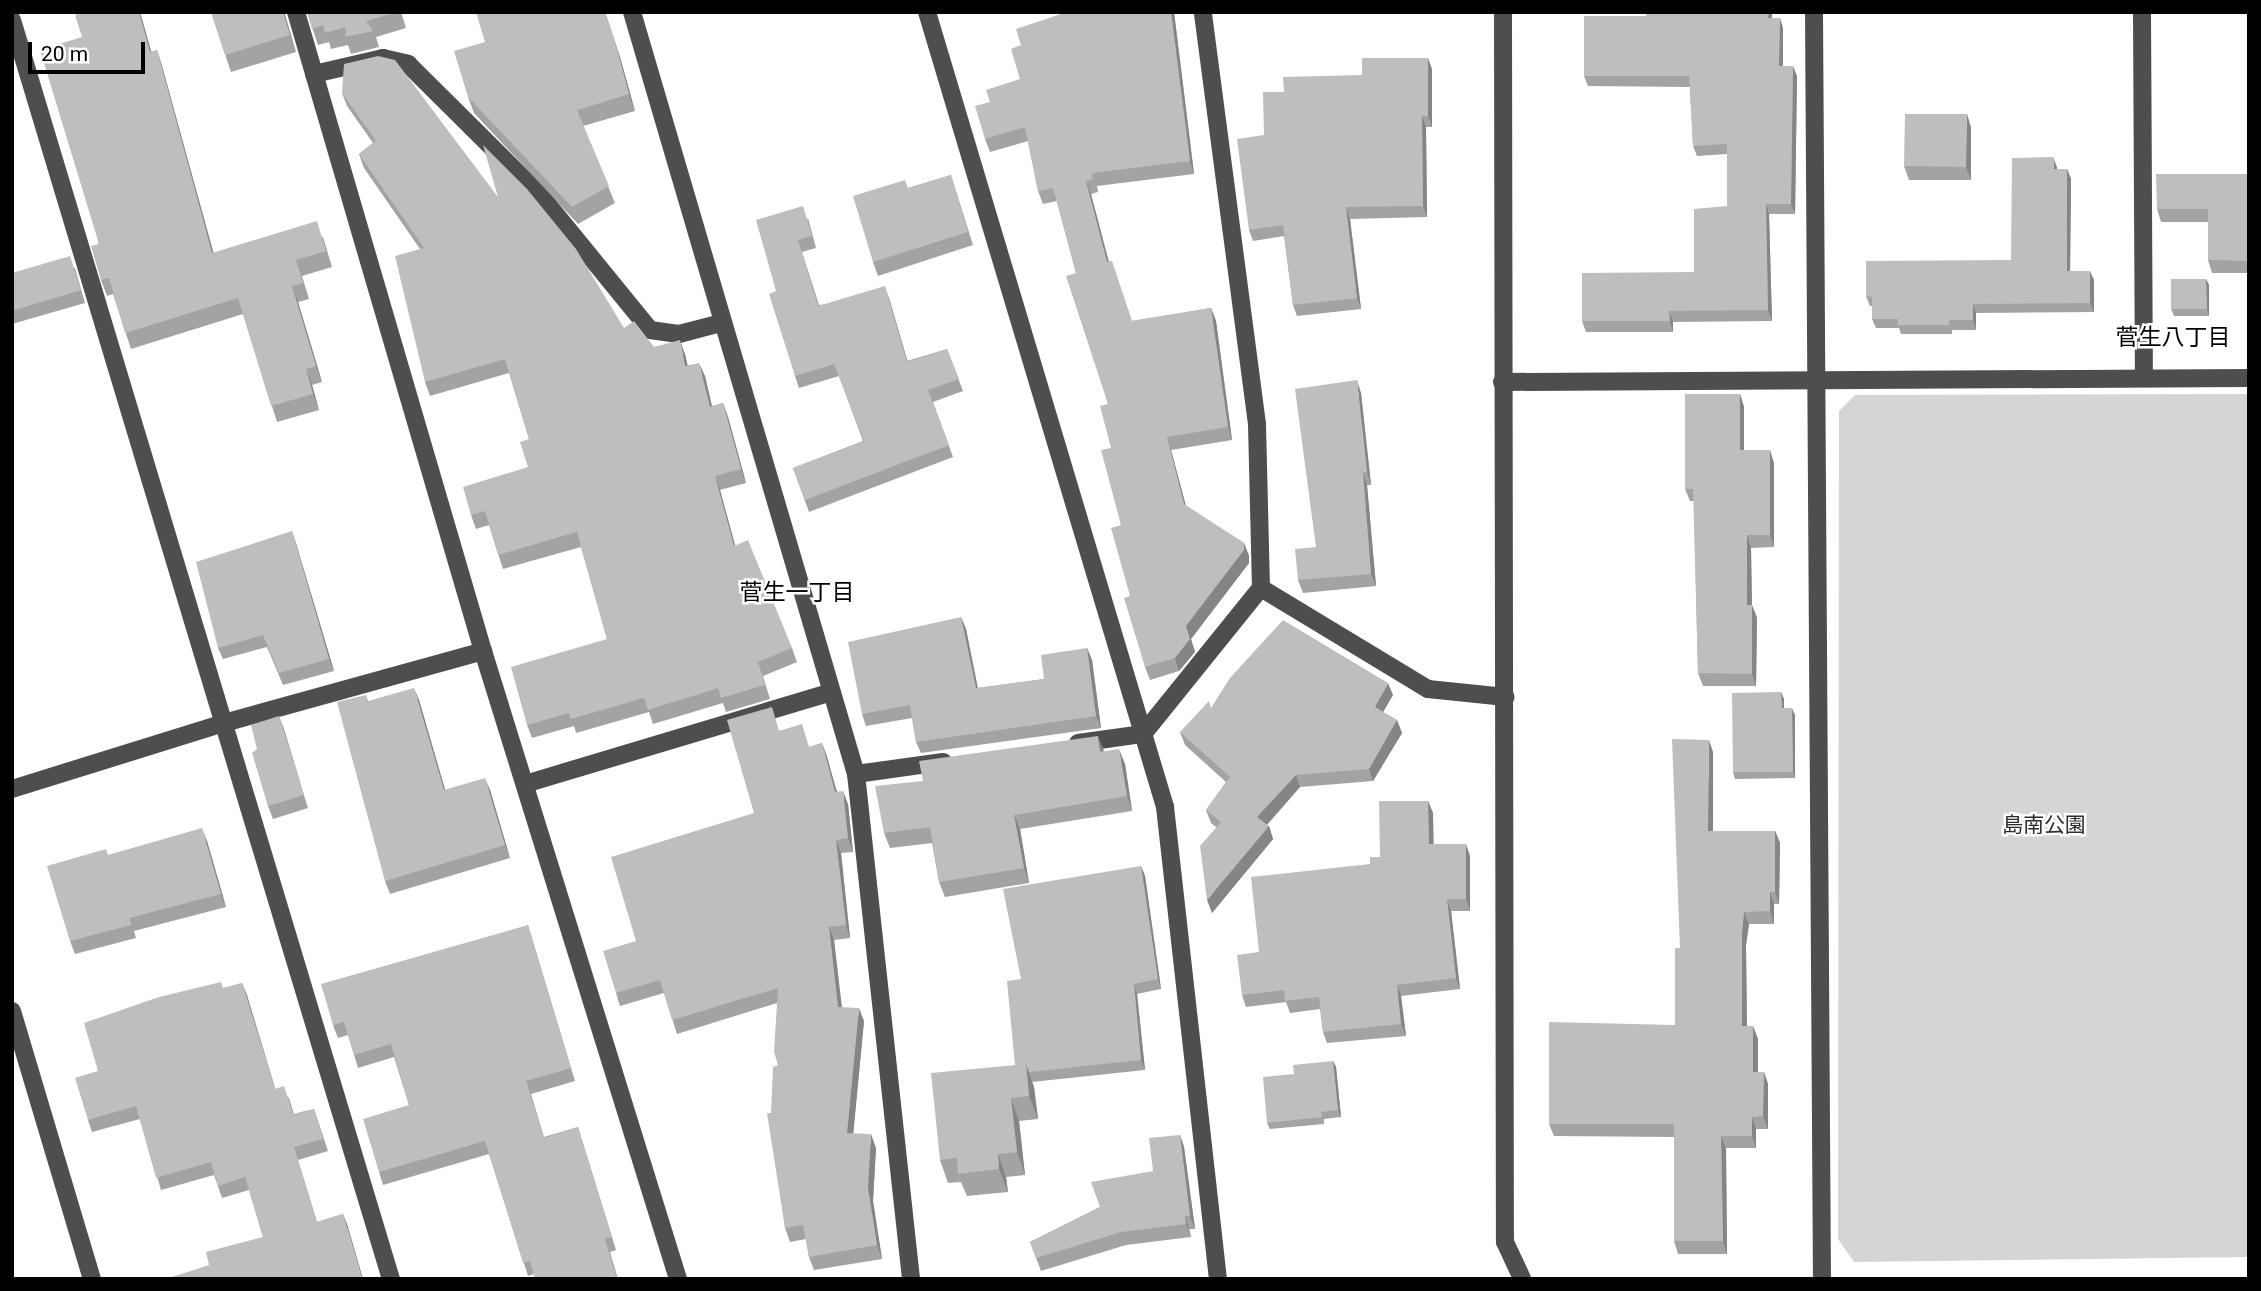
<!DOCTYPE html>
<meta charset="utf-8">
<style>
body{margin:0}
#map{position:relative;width:2261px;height:1291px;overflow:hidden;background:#fff;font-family:Roboto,"Noto Sans JP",sans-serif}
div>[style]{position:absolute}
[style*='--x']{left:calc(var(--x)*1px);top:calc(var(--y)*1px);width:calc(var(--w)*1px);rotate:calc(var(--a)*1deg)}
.green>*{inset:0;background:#d5d5d5}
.minor>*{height:18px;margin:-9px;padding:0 9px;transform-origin:9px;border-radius:9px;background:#4e4e4e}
.wall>*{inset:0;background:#a3a3a3}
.shaded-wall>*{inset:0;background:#858585}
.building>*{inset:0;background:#bebebe}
span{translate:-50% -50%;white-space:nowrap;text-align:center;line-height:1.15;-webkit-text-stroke:5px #fff;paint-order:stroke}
.park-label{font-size:21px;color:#2c2c2c}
.neighbourhood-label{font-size:23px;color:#000}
.frame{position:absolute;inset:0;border:14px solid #000;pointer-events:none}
.scale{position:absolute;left:28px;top:42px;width:117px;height:32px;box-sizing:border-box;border:4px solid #000;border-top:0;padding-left:9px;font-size:21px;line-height:24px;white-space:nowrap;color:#000;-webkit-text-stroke:5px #fff;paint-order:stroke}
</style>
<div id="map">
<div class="green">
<i style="clip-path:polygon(2249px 394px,2249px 1257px,1854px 1262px,1838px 1239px,1839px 411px,1855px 395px)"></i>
</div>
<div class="minor">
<i style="--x:296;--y:12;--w:666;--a:73.69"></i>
<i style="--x:483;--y:651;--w:658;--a:72.75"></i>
<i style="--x:632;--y:12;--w:794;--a:73.62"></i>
<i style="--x:856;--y:774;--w:508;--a:83.78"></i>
<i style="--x:927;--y:12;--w:830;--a:73.33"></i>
<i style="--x:1165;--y:807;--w:475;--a:83.6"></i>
<i style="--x:1503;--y:12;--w:1230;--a:89.91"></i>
<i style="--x:1505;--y:1242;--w:40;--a:65"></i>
<i style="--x:1814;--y:12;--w:1267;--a:89.64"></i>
<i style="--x:2142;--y:12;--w:365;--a:89.7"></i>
<i style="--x:12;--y:20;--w:1315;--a:73.25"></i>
<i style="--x:314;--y:74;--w:71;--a:-13.1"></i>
<i style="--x:383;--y:58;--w:26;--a:13"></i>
<i style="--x:408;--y:64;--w:186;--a:44.8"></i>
<i style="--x:540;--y:195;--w:174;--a:50.8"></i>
<i style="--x:650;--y:330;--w:29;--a:8"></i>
<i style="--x:679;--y:334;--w:43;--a:-14.7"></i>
<i style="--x:1502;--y:382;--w:747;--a:-0.31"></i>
<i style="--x:1261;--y:588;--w:195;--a:31.2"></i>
<i style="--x:1428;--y:689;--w:78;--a:5.9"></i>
<i style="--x:1078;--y:743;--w:66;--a:-7.9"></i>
<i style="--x:1143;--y:734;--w:188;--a:-51.1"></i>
<i style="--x:1261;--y:588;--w:164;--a:-91.4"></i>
<i style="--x:1257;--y:424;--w:416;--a:-97.5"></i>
<i style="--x:856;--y:774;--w:88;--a:-7.9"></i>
<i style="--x:525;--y:784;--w:320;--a:-16.7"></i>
<i style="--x:12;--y:789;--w:222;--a:-17.3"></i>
<i style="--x:224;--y:723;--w:269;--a:-15.5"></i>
<i style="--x:12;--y:1011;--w:280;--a:73.4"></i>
</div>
<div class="wall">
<i style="clip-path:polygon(82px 12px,140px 12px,151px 52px,157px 50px,162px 66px,213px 253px,323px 237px,332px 267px,302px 276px,309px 299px,298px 302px,322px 382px,312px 385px,319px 410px,277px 422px,243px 314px,131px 349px,113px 294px,107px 296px,101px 280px)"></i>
<i style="clip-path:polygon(211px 12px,285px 15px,296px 52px,231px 72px)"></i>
<i style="clip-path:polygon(307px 12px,401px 12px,406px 28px,376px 37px,379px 47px,351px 54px,348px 45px,331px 49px,329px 42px,318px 45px)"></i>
<i style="clip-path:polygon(605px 12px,620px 57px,635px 111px,583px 126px,615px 203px,578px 224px,474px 113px,468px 97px,485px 42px)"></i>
<i style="clip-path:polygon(1073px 12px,1174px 12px,1194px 174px,1097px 186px,1098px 192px,1091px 194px,1109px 262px,1132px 321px,1211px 308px,1216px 321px,1232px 440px,1171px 450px,1186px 506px,1244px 543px,1249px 556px,1249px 563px,1191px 639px,1195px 652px,1179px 671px,1150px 680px,1145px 667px,1130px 596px,1111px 448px,1108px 404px,1076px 273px,1057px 201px,1043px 204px,1038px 191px,1028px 141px,990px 152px,985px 139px,990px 102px,1020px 79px,1021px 45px)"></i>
<i style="clip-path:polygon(1646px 12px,1772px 12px,1772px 18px,1783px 28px,1783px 66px,1797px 76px,1795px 214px,1769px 214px,1772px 321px,1673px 322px,1673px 332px,1586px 332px,1582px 321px,1694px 272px,1727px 206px,1727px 154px,1697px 156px,1693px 146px,1690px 87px,1588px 86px,1584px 76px,1646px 16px)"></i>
<i style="clip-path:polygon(1432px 69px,1432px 127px,1426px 127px,1427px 217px,1350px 219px,1361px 309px,1297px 316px,1293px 305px,1284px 236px,1253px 241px,1249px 230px,1264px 135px,1284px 92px)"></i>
<i style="clip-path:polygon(342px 93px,498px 197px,624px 328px,654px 347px,685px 354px,687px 365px,705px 376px,712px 406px,723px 403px,728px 417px,746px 483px,720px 490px,735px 545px,792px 648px,797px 662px,763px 676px,770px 699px,726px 712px,723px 703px,653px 724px,649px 712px,576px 733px,574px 726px,532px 738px,527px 725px,607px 639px,581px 547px,503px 569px,489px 525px,476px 529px,471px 515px,528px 467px,529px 439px,509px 373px,430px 396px,425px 382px,420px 249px,364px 168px,359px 154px,373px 143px,347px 106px)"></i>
<i style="clip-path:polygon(1971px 127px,1971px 180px,1909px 180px,1904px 166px)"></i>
<i style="clip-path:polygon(2057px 167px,2057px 169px,2067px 169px,2071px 179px,2070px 271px,2094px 280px,2094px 312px,1976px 313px,1976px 330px,1952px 330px,1952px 334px,1901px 334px,1899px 328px,1876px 328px,1872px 319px,1872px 306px,1870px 306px,1866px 296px,2011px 260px)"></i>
<i style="clip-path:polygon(2249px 174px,2249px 273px,2212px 273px,2208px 260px,2208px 222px,2161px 222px,2157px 209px)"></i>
<i style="clip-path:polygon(951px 175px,973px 245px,878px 276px,873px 262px,908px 188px)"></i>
<i style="clip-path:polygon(808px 218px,816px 248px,802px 252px,819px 305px,889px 298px,907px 361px,947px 349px,963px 391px,933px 402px,953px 457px,809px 512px,793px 468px,863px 441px,839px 376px,799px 388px,795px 376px,776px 291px)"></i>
<i style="clip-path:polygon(75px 268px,85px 303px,12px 324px,12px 273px)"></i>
<i style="clip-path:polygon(2206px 279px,2209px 285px,2209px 316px,2174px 316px,2171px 309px)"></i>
<i style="clip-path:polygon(1361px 393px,1371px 485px,1367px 485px,1376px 586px,1303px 593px,1298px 580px,1316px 547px)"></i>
<i style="clip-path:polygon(1740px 394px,1744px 407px,1744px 450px,1774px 463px,1774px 547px,1751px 548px,1752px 605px,1757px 618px,1756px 686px,1703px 686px,1698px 673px,1694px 501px,1690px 501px,1685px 489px)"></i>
<i style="clip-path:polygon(292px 531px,334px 671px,283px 685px,267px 647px,223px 659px,218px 648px)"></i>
<i style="clip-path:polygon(961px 617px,966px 629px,978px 688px,1044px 679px,1087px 648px,1092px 660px,1101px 728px,921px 753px,916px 742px,912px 718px,866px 726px,862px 714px)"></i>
<i style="clip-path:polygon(1781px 692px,1784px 699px,1784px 708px,1795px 715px,1795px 778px,1735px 779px,1733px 772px)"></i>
<i style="clip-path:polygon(366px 695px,368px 701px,419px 700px,445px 790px,490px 790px,510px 858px,390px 894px,385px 881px)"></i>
<i style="clip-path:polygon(1393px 695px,1383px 712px,1397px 720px,1402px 733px,1373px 781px,1300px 787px,1267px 825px,1269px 826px,1273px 839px,1212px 913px,1216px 827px,1211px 823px,1206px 810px,1226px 782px,1185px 745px,1180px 732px)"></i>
<i style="clip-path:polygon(279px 716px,308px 808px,273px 819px,268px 806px,257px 749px)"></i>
<i style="clip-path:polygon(779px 730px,810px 747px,822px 743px,837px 791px,848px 804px,853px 852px,841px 853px,850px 938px,834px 940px,842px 1007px,864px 1021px,853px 1134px,876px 1148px,873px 1201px,882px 1259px,814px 1270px,809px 1257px,806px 1239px,790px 1242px,785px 1228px,771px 1113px,778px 1065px,777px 1003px,677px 1034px,664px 993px,620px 1006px,616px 993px,636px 941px,754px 813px)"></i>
<i style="clip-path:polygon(1104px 751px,1125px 764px,1132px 811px,1020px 829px,1029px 883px,945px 897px,939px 882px,932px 843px,890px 848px,884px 833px,923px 781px)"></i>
<i style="clip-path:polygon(1713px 752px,1713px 831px,1775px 831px,1780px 843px,1779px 904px,1774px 904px,1774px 924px,1749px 924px,1746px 945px,1747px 1026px,1753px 1026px,1758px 1039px,1758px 1072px,1764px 1072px,1768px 1084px,1768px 1129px,1756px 1129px,1756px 1148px,1726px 1148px,1727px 1254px,1678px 1254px,1674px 1241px,1674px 1137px,1554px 1136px,1549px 1124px,1675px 1025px,1680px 948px)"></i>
<i style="clip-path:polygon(1428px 801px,1433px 813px,1433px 844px,1470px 856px,1470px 911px,1451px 911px,1460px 989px,1401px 996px,1406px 1036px,1327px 1043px,1323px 1032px,1320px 1009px,1290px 1013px,1286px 1002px,1246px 1007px,1242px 995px,1259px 952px,1380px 857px)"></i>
<i style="clip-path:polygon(207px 841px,226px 907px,134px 931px,136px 938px,75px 954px,70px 941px,108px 855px)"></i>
<i style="clip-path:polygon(1141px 866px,1145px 876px,1161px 989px,1137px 994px,1145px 1070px,1032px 1082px,1034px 1087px,1038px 1119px,1019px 1121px,1025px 1175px,1006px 1177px,1008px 1192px,967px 1196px,961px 1182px,948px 1183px,940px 1160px,1015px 1065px,1021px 979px)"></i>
<i style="clip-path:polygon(528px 925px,575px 1081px,531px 1094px,544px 1137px,578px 1127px,616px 1250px,610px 1252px,618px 1279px,535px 1279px,534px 1274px,528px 1276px,489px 1154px,383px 1185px,379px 1172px,409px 1105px,394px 1057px,358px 1068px,348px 1035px,338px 1038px,333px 1025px)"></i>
<i style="clip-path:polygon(242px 983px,275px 1089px,289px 1098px,294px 1114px,314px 1109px,328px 1151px,298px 1160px,317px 1222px,343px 1214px,348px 1227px,209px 1265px,263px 1237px,249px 1190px,222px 1198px,214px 1175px,161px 1190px,140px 1119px,92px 1132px,88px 1120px,98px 1071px,224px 988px)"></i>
<i style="clip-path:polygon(1333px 1061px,1336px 1067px,1341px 1117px,1324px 1119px,1324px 1124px,1270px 1129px,1267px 1123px,1294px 1074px)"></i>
<i style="clip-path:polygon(1180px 1135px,1184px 1147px,1195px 1229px,1189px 1229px,1191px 1237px,1126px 1245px,1041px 1271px,1030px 1242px,1100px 1207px,1153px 1171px)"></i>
</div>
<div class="shaded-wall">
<i style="clip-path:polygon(139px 12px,140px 12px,156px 68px,150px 52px)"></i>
<i style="clip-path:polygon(283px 12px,286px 12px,285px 15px,296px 52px)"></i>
<i style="clip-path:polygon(605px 12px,620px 57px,635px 111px,629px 94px)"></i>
<i style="clip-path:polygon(1171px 12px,1174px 12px,1194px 174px,1190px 161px)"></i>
<i style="clip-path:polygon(1769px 12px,1772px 12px,1772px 28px,1768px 18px)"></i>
<i style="clip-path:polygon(1780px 18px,1783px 28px,1783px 76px,1779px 66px)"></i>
<i style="clip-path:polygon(157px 50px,162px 66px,218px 269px,212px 253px)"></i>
<i style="clip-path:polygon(1428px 58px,1432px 69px,1432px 127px,1428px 116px)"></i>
<i style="clip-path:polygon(1793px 66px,1797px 76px,1795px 214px,1791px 204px)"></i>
<i style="clip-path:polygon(1967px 114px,1971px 127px,1971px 180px,1966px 167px)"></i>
<i style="clip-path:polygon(1422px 116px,1426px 127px,1427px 217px,1423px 206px)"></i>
<i style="clip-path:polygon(2053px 157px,2057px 167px,2057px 178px,2054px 169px)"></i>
<i style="clip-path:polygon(2067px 169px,2071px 179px,2070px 280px,2067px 271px)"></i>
<i style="clip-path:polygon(1086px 181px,1091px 194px,1112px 275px,1107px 262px)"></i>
<i style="clip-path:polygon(1766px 204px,1769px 214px,1772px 321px,1768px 310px)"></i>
<i style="clip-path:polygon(1346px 207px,1350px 219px,1361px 309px,1357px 298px)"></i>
<i style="clip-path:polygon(2090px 271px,2094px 280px,2094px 312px,2090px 303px)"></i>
<i style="clip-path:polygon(2206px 279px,2209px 285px,2209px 316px,2207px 309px)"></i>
<i style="clip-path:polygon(292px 286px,298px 302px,322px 382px,316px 366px)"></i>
<i style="clip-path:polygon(885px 286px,889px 298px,911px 373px,907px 362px)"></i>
<i style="clip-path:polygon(1973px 304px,1976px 313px,1976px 330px,1973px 320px)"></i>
<i style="clip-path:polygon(1211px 308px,1216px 321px,1232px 440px,1228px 427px)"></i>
<i style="clip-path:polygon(1669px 311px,1673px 322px,1673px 332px,1670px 321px)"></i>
<i style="clip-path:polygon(680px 340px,685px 354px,691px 380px,685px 366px)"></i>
<i style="clip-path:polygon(699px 363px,705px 376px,715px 421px,710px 407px)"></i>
<i style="clip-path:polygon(306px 369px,312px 385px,319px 410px,313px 394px)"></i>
<i style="clip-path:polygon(1357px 380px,1361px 393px,1371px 485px,1367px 472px)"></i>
<i style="clip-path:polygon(1740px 394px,1744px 407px,1744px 462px,1740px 450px)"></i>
<i style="clip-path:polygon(723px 403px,728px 417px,746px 483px,741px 469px)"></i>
<i style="clip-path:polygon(1167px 437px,1171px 450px,1189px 518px,1184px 504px)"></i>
<i style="clip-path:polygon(1770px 450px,1774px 463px,1774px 547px,1770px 535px)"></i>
<i style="clip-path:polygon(1363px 472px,1367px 485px,1376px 586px,1371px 574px)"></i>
<i style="clip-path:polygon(715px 476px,720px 490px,739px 560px,734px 546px)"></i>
<i style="clip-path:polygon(292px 531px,296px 543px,334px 671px,329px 659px)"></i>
<i style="clip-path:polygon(1747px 535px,1751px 548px,1752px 618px,1747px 605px)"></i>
<i style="clip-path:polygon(1244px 543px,1249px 556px,1249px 563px,1191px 639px,1195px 652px,1179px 671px,1175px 658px,1186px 626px)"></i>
<i style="clip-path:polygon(1752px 605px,1757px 618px,1756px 686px,1752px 674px)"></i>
<i style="clip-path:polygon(961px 617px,966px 629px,980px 700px,976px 688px)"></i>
<i style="clip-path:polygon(1087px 648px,1092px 660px,1101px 728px,1096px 716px)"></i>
<i style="clip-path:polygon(1388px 683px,1393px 695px,1379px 719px,1375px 707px)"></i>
<i style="clip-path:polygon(414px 688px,419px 700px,449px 803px,444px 790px)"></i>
<i style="clip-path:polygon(1781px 692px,1784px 699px,1784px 715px,1782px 708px)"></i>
<i style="clip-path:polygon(1792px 708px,1795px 715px,1795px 778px,1793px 772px)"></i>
<i style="clip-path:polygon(279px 716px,284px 729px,308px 808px,304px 795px)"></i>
<i style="clip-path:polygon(1397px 720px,1402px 733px,1373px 781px,1369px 769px)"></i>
<i style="clip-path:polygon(1098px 736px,1104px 751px,1100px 752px)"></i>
<i style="clip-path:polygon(1709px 740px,1713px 752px,1713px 844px,1708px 831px)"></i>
<i style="clip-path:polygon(822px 743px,827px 756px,840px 805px,835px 792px)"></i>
<i style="clip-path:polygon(1119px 749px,1125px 764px,1132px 811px,1127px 796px)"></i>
<i style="clip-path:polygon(1296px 775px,1300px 787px,1262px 830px,1257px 817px)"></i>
<i style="clip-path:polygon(485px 778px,490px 790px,510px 858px,505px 845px)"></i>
<i style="clip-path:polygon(843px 791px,848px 804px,853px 852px,848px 838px)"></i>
<i style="clip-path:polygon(1428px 801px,1433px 813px,1434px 856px,1429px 844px)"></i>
<i style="clip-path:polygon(1014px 815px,1020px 829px,1029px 883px,1024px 868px)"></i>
<i style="clip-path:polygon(1269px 826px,1273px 839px,1212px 913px,1207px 900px)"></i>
<i style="clip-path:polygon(202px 828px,207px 841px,226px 907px,221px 894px)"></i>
<i style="clip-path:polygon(1775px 831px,1780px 843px,1779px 904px,1775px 892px)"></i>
<i style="clip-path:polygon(836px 840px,841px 853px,850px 938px,846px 925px)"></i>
<i style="clip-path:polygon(1466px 844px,1470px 856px,1470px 911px,1466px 899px)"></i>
<i style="clip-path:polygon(1141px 866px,1145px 876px,1161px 989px,1158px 979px)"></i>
<i style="clip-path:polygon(1770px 892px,1774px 904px,1774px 924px,1770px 911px)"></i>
<i style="clip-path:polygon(1447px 899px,1451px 911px,1460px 989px,1456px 978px)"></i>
<i style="clip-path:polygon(1744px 912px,1749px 924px,1746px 945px,1747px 1038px,1742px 1026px,1742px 933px)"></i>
<i style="clip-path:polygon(829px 927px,834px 940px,843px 1020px,838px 1007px)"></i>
<i style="clip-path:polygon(242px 983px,247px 995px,279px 1101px,275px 1089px)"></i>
<i style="clip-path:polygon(1134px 984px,1137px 994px,1145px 1070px,1141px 1060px)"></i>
<i style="clip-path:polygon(1397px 985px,1401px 996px,1406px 1036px,1401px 1024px)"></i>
<i style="clip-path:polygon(859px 1008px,864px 1021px,852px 1147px,847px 1133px)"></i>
<i style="clip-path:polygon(1753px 1026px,1758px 1039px,1758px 1084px,1753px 1072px)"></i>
<i style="clip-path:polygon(1333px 1061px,1336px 1067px,1341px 1117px,1338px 1110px)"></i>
<i style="clip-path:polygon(1026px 1064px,1034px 1087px,1038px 1119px,1029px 1096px)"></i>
<i style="clip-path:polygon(1764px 1072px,1768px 1084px,1768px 1129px,1763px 1116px)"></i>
<i style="clip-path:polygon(1011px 1098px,1019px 1121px,1025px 1175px,1017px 1152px)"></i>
<i style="clip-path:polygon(1752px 1117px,1756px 1129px,1756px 1148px,1752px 1136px)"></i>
<i style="clip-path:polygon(871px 1134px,876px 1148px,873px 1201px,882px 1259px,877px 1245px,868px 1188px)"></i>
<i style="clip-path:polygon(1180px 1135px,1184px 1147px,1195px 1229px,1190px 1216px)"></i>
<i style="clip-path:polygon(1721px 1136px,1726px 1148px,1727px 1254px,1723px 1241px)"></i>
<i style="clip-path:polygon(998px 1154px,1006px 1177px,1008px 1192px,999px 1169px)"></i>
<i style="clip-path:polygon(343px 1214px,348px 1227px,363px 1279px,362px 1279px)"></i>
<i style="clip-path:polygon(1185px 1216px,1189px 1229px,1191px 1237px,1186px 1224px)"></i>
</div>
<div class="building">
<i style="clip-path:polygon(82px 12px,139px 12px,150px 52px,157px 50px,212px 253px,317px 221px,326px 251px,296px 260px,303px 283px,292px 286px,316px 366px,306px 369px,313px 394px,271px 406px,238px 298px,125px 333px,109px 278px,101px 280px,91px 246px,99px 244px,40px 50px,82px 37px,75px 15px)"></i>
<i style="clip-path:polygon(211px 12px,283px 12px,290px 35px,225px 55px)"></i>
<i style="clip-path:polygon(307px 12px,397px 12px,366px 21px,373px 31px,345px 37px,346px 27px,325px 33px,323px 25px,312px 29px)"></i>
<i style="clip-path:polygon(476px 12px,605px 12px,615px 41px,629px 94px,577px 110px,609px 186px,572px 207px,468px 97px,454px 51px,485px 42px)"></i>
<i style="clip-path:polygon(1073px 12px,1171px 12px,1190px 161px,1092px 173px,1093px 179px,1086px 181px,1107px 262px,1112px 261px,1132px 321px,1211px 308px,1228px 427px,1167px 437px,1184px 504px,1244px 543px,1244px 550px,1186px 626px,1190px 639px,1175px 658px,1145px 667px,1124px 598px,1130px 596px,1111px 528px,1121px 525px,1101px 450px,1111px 448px,1100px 406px,1108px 404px,1066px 276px,1076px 273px,1053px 188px,1038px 191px,1025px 127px,985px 139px,975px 106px,990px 102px,986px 90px,1020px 79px,1011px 49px,1021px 45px,1016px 29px,1061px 14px)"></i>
<i style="clip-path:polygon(1646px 12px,1769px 12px,1768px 18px,1780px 18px,1779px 66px,1793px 66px,1791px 204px,1766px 204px,1768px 310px,1669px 311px,1670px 321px,1582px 321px,1582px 273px,1694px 272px,1694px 209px,1727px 206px,1727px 144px,1693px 146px,1689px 76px,1584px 76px,1584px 16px,1646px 16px)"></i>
<i style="clip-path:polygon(378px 56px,395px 60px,498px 197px,483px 145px,527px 189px,576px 249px,624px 328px,634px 321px,654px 347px,680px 340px,685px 366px,699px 363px,710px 407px,723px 403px,741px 469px,715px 476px,734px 546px,748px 540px,792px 648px,758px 662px,765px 685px,721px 698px,718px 688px,648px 710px,644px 698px,571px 719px,569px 713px,527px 725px,511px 667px,607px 639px,577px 532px,498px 555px,485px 511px,471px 515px,463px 487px,528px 467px,520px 442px,529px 439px,505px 359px,425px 382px,395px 256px,424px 248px,359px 154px,376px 141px,342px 93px,344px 64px)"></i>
<i style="clip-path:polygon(1362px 58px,1428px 58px,1428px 116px,1422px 116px,1423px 206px,1346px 207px,1357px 298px,1293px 305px,1283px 225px,1249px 230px,1237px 139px,1264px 135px,1263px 92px,1284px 92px,1283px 77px,1362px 75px)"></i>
<i style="clip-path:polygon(1905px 114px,1967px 114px,1966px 167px,1904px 166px)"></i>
<i style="clip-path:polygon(2053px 157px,2054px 169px,2067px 169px,2067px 271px,2090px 271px,2090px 303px,1973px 304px,1973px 320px,1949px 320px,1949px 325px,1898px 325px,1898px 319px,1872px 319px,1872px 297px,1866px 296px,1866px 261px,2011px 260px,2012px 158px)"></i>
<i style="clip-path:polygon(2156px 174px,2249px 174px,2249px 261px,2208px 260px,2208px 209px,2157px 209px)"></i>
<i style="clip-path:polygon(951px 175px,968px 232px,873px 262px,853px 196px,905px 180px,908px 188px)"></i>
<i style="clip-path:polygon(803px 206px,812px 236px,798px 240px,818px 306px,885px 286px,907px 362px,947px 349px,959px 379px,928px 390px,949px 445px,805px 500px,793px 468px,864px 441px,834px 364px,795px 376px,769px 294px,776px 291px,756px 220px)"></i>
<i style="clip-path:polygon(70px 256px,81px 290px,12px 311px,12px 273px)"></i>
<i style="clip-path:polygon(2171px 279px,2206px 279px,2207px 309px,2171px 309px)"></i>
<i style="clip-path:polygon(1357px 380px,1367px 472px,1363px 472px,1371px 574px,1298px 580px,1295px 549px,1316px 547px,1295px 389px)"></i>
<i style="clip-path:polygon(1685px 394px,1740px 394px,1740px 450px,1770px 450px,1770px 535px,1747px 535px,1747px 605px,1752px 605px,1752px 674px,1698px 673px,1693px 489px,1685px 489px)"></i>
<i style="clip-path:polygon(292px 531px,329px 659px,279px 673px,263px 635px,218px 648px,196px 562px)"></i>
<i style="clip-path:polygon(961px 617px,976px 688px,1044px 679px,1041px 655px,1087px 648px,1096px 716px,916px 742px,910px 705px,862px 714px,848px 642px)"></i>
<i style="clip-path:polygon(1283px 620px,1388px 683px,1375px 707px,1397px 720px,1369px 769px,1296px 775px,1257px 817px,1269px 826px,1207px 900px,1200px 846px,1221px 822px,1206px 810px,1230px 777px,1180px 732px,1209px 701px,1211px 708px,1230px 678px)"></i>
<i style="clip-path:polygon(414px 688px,444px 790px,485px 778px,505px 845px,385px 881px,337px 702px,366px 695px,368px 701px)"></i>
<i style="clip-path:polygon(1781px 692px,1782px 708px,1792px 708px,1793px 772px,1733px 772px,1732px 693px)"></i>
<i style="clip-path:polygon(772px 707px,779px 731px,802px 724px,809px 747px,822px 743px,835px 792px,843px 791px,848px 838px,836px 840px,846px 925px,829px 927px,838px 1007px,859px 1008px,847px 1133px,871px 1134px,868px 1188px,877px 1245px,809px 1257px,803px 1225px,785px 1228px,767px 1113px,771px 1113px,773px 1067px,778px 1065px,774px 1052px,778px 988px,672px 1020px,660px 980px,616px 993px,603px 951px,636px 941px,611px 857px,754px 813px,727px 720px)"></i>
<i style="clip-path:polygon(279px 716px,304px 795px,268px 806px,252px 753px,257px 749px,251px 725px)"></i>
<i style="clip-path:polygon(1098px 736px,1100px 752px,1119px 749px,1127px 796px,1014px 815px,1024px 868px,939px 882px,930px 827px,884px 833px,875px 786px,923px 781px,919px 761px)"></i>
<i style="clip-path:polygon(1672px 739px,1709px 740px,1708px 831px,1775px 831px,1775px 892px,1770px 892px,1770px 911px,1744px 912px,1742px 933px,1742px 1026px,1753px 1026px,1753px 1072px,1764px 1072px,1763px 1116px,1752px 1117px,1752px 1136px,1721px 1136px,1723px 1241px,1674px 1241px,1674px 1124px,1549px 1124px,1549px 1022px,1675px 1025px,1675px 948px,1680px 948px)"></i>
<i style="clip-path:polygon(1379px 801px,1428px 801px,1429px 844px,1466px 844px,1466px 899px,1447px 899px,1456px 978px,1397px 985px,1401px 1024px,1323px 1032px,1319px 997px,1285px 1001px,1284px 990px,1242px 995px,1237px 955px,1259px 952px,1251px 877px,1370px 864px,1370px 857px,1380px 857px)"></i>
<i style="clip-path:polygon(202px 828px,221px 894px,129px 918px,131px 925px,70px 941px,47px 866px,106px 849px,108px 855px)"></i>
<i style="clip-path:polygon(1141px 866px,1158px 979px,1134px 984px,1141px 1060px,1029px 1072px,1026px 1064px,1015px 1065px,1007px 981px,1021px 979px,1003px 889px)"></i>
<i style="clip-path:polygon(528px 925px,571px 1068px,526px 1081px,544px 1138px,578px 1127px,612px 1237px,605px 1239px,617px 1279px,535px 1279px,530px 1261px,523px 1263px,485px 1141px,379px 1172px,363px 1119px,409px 1105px,391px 1044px,354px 1055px,344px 1022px,333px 1025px,321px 984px)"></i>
<i style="clip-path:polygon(221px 982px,223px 988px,242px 983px,275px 1089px,284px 1086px,293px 1114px,314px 1109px,323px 1139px,294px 1147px,317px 1222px,343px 1214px,362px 1279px,166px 1279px,209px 1265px,206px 1252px,263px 1237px,245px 1177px,218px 1186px,211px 1162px,156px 1178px,136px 1106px,88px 1120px,75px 1078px,98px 1071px,84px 1023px,159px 997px)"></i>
<i style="clip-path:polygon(1333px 1061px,1338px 1110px,1321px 1112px,1322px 1117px,1267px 1123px,1263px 1077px,1294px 1074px,1293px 1065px)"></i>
<i style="clip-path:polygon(1026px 1064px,1029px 1096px,1011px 1098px,1017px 1152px,998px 1154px,999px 1169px,958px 1174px,957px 1158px,940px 1160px,931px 1073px)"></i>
<i style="clip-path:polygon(1180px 1135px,1190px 1216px,1185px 1216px,1186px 1224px,1121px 1232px,1036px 1258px,1030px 1242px,1100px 1207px,1091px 1182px,1153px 1171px,1149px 1138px)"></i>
</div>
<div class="park-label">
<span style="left:2044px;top:825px">島南公園</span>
</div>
<div class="neighbourhood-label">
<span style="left:2173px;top:338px">菅生八丁目</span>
<span style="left:797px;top:593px">菅生一丁目</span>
</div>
<div class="frame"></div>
<div class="scale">20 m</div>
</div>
